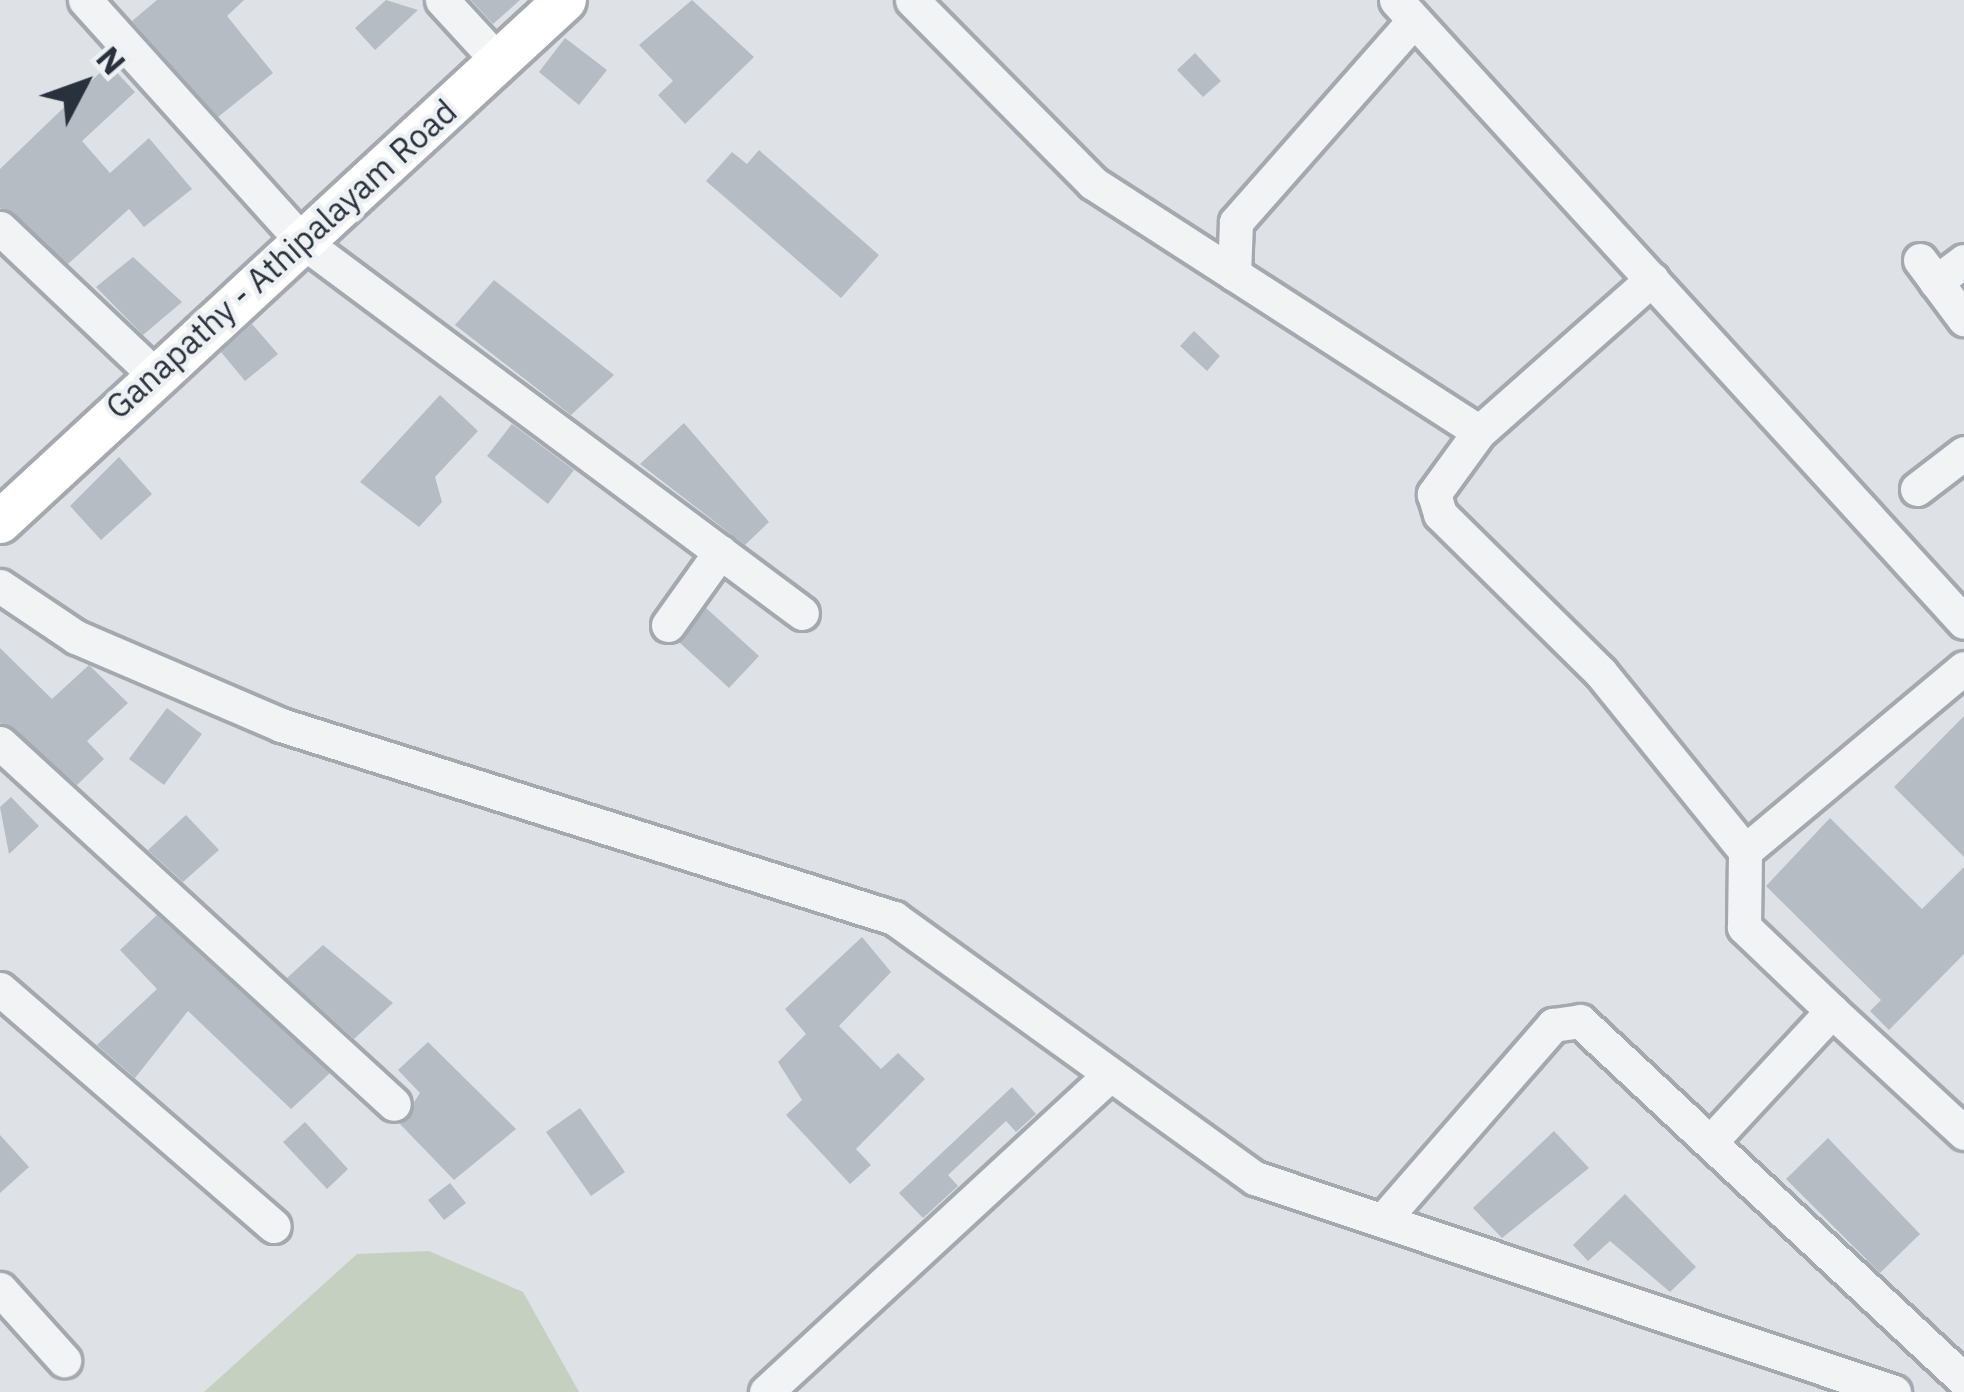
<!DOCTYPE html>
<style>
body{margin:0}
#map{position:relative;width:1964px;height:1392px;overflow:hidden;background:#dee2e7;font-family:"IBM Plex Sans",sans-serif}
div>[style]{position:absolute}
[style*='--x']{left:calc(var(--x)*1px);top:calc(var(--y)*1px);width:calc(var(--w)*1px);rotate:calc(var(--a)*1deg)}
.green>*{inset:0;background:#c5d0c0}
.building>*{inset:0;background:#b6bcc3}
.roads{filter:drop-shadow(3px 0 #a4a9b0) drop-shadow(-3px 0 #a4a9b0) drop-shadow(0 3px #a4a9b0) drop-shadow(0 -3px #a4a9b0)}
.minor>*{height:33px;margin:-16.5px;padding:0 16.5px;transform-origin:16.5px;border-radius:16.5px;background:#f1f3f5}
.major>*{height:42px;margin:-21px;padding:0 21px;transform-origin:21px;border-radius:21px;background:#fff}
span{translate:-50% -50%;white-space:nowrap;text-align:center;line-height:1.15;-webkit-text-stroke:9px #eef1f4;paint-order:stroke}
.street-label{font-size:33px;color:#29313c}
.north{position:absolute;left:24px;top:24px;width:120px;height:120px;-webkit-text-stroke:9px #eef1f4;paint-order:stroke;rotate:49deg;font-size:33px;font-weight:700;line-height:48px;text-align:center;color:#29313c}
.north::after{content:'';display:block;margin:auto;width:42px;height:54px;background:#29313c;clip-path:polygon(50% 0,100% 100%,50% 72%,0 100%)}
</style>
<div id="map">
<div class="green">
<i style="clip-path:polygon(429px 1251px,523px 1292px,579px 1392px,204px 1392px,357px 1254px)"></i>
</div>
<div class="building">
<i style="clip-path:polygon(157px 0,244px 0,227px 16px,273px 73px,218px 117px,132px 21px)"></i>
<i style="clip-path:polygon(386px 0,418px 10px,375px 50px,355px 28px)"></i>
<i style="clip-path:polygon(471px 0,520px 0,493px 24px)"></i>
<i style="clip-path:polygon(692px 0,754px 57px,685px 124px,658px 95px,673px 81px,639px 45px)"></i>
<i style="clip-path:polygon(565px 38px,607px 70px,579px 105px,539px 72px)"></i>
<i style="clip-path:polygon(1195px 53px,1221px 81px,1203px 97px,1177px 70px)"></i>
<i style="clip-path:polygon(109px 64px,135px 92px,82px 141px,110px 173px,149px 138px,192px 189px,144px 227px,129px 209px,68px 264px,0 208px,0 169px)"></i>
<i style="clip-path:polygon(759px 150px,879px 255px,841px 298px,706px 181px,732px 152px,747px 164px)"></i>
<i style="clip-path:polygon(133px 257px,182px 302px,143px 335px,96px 287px)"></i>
<i style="clip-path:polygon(494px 280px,614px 375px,571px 415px,455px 325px)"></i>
<i style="clip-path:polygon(252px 324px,278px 354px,245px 381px,221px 352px)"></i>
<i style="clip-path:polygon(1194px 331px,1220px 356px,1207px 371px,1180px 346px)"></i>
<i style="clip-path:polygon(440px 395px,478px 431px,435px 477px,442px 502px,419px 527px,360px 482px)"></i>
<i style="clip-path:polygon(684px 423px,769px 522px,745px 545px,640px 464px)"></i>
<i style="clip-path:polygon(512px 424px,574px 470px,548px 504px,487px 456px)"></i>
<i style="clip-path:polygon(119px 457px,152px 494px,101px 540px,70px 506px)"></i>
<i style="clip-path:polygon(706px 608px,759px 656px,729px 688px,679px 642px)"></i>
<i style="clip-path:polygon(0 648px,52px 699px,89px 665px,128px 703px,87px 741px,104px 759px,77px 785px,0 723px)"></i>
<i style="clip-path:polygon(167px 708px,202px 734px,164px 785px,129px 759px)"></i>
<i style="clip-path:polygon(1964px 716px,1964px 857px,1894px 787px)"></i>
<i style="clip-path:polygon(11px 797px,39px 826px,9px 854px,0 807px)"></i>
<i style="clip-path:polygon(186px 815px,219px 850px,183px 882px,148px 850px)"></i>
<i style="clip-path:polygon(1830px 818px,1922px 909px,1964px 867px,1964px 954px,1889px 1030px,1870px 1011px,1881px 1000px,1766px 886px)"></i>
<i style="clip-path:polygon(157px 915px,330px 1073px,291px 1109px,188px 1011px,135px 1078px,97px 1045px,157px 989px,120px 950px)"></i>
<i style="clip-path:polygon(862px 937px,891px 972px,839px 1026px,881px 1069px,898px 1053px,925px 1079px,856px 1149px,871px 1165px,850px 1184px,786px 1115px,802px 1100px,778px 1062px,806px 1034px,785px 1009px)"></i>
<i style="clip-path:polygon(323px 945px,393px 1003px,354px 1039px,287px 978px)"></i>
<i style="clip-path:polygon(428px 1042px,516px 1129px,454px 1180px,400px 1124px,420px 1093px,398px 1070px)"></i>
<i style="clip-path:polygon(1012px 1087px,1036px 1114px,1016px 1132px,1006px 1121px,948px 1175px,958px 1186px,923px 1218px,899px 1193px)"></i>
<i style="clip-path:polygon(580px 1108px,625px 1172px,591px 1196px,546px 1132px)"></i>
<i style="clip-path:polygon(305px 1122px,348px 1169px,327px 1189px,283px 1142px)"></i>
<i style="clip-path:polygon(1554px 1131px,1589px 1168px,1502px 1238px,1473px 1208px)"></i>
<i style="clip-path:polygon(0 1135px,29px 1167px,0 1193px)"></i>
<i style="clip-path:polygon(1828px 1138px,1920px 1234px,1880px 1273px,1786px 1179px)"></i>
<i style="clip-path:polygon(450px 1183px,466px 1203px,444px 1220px,428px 1200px)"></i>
<i style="clip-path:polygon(1625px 1194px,1696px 1267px,1670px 1292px,1610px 1241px,1588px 1261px,1573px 1245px)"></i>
</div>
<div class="roads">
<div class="minor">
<i style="--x:85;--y:0;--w:324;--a:48"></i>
<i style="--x:302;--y:241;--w:623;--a:36.65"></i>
<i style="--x:442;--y:0;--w:83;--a:47.4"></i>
<i style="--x:912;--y:0;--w:257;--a:45.3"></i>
<i style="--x:1093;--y:183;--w:459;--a:32.8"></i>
<i style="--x:1396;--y:0;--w:842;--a:47.6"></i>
<i style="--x:0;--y:228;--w:212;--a:43.5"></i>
<i style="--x:1920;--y:260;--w:74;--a:53.3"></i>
<i style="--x:1234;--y:274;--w:52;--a:-87.8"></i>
<i style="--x:1236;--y:222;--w:269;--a:-48.6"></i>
<i style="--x:1652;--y:279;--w:231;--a:138.5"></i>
<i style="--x:1479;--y:432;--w:77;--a:126"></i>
<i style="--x:1434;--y:494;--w:21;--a:73"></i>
<i style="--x:1440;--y:514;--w:226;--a:44.6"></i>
<i style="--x:1601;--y:673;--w:229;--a:51"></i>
<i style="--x:1936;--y:282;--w:35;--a:-37"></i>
<i style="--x:1917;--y:489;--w:59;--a:-37.5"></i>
<i style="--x:0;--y:586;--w:92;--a:33.9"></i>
<i style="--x:76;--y:637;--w:223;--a:23.2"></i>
<i style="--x:281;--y:725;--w:643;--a:17.48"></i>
<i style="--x:894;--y:918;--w:445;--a:35.8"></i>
<i style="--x:1255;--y:1178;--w:674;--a:18.52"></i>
<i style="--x:668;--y:625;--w:90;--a:-54.5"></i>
<i style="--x:0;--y:743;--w:534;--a:42.5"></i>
<i style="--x:0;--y:989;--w:362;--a:40.9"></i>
<i style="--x:1832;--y:1011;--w:122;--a:-136.3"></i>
<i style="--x:1744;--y:927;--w:76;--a:-89.2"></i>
<i style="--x:1745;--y:851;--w:285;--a:-39.9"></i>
<i style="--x:1713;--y:1139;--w:175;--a:-47.1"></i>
<i style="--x:1832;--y:1011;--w:180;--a:42.7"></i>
<i style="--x:1383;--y:1220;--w:259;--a:-48.9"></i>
<i style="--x:1553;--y:1025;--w:27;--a:-8"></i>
<i style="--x:1580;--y:1021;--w:526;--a:43.07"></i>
<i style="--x:0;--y:1289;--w:96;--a:48"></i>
<i style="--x:766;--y:1392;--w:467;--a:-42.7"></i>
</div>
<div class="major">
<i style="--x:0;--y:522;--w:769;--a:-42.73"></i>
</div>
</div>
<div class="street-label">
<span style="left:281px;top:259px;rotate:-42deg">Ganapathy - Athipalayam Road</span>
</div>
<div class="north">N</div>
</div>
